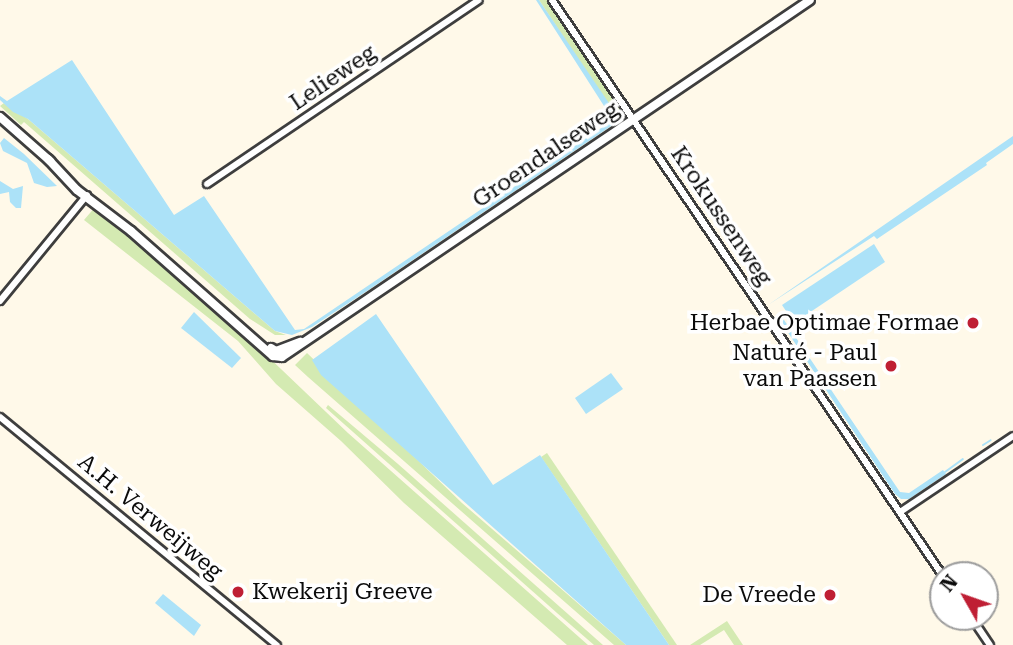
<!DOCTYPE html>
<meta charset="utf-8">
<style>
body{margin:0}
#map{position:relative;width:1013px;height:645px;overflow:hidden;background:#fff9e9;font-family:"Roboto Serif",serif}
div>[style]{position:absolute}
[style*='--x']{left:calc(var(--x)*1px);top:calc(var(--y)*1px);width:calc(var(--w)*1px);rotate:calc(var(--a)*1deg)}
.green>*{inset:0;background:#d4eab2}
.water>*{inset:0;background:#ace2f8}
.stream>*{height:2px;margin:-1px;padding:0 1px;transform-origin:1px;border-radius:1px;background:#ace2f8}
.roads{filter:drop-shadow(2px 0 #3e3e3e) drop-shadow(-2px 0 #3e3e3e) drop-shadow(0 2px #3e3e3e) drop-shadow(0 -2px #3e3e3e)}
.minor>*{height:6px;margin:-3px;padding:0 3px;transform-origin:3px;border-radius:3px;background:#fff}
.tertiary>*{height:8px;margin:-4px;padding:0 4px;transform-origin:4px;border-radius:4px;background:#fff}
.dots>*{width:19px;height:19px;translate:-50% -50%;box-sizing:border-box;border:4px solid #fff;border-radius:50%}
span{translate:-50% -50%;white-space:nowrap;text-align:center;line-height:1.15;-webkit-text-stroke:7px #fff;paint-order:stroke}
.street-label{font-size:23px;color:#0b0b0b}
.poi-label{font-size:23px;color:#0b0b0b}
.right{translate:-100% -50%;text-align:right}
.left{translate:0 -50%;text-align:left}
.north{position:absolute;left:929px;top:561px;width:70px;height:70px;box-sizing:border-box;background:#fff;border:2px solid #9d9d9d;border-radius:50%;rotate:310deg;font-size:19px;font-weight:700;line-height:28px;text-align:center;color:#0b0b0b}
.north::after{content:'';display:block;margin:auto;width:24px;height:32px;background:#bf1f34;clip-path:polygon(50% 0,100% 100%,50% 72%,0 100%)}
</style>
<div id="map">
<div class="green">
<i style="clip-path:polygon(539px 0,548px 0,618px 104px,624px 115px,621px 124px)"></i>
<i style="clip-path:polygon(4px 103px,28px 119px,275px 331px,286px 335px,275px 335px,250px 319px,24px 122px,21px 125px,0 106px)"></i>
<i style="clip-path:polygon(96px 206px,238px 328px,348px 433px,588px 645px,567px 645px,404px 503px,341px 441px,276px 384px,238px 341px,84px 220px)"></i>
<i style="clip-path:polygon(307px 353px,462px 503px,626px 645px,614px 645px,308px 377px,295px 365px)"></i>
<i style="clip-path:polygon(328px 405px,398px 464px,603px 645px,594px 645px,557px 613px,326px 408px)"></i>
<i style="clip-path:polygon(547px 453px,677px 645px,669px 645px,541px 457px)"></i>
<i style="clip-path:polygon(727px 621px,743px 645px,734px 645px,724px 630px,700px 645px,690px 645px)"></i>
</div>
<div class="water">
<i style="clip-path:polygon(536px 0,539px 0,615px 112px,617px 122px,367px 291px,312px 327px,292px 335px,275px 331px,28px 119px,13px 112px,0 100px,0 96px,7px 101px,72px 60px,174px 215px,204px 196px,295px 330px,304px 329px,613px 120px)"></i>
<i style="clip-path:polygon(1013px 136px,1013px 144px,986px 163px,987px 165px,877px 239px,874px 236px,768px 305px)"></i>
<i style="clip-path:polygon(4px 138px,24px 154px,57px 186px,47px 187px,34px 183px,27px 163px,3px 151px,0 143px)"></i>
<i style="clip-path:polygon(0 181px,13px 189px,23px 186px,21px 208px,16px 208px,10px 202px,9px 192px,0 194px)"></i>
<i style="clip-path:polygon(874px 244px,885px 262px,794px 323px,782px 305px)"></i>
<i style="clip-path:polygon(194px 312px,241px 358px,232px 368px,181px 328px)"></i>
<i style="clip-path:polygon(376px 314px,493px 485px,540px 455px,669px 645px,626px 645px,321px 375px,312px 360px)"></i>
<i style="clip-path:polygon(780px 314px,900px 492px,909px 493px,943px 470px,946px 474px,909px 499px,901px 499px,895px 494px,777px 316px)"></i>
<i style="clip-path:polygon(611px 373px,623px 389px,586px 414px,575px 398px)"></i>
<i style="clip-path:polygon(163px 594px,201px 625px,194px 636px,155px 603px)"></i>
</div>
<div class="stream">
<i style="--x:983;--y:445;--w:9;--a:-32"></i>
<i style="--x:945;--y:472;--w:22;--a:-36"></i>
</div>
<div class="roads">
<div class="minor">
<i style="--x:552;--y:0;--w:696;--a:55.83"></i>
<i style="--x:207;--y:184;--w:328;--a:-34.1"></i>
<i style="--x:0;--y:301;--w:137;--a:-50.6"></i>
<i style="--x:0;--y:417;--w:359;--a:39.5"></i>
<i style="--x:900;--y:512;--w:136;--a:-33.9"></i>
<i style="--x:971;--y:617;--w:34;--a:56"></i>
</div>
<div class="tertiary">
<i style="--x:0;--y:117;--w:67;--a:41.3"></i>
<i style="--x:48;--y:159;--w:42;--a:46.9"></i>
<i style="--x:77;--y:190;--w:68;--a:37.2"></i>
<i style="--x:131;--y:231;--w:189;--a:41.4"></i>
<i style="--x:273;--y:356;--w:9;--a:6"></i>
<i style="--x:282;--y:357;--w:637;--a:-34.06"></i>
<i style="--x:271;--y:348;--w:6;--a:31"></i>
<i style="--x:276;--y:351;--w:26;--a:-21"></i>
</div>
</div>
<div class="dots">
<i style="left:973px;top:323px;background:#bf1f34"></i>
<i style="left:891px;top:366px;background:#bf1f34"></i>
<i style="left:238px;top:592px;background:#bf1f34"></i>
<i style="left:830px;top:595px;background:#bf1f34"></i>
</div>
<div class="street-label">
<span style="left:333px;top:78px;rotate:-34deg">Lelieweg</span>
<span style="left:546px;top:155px;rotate:-34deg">Groendalseweg</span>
<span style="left:721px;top:216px;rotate:56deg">Krokussenweg</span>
<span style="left:150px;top:517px;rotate:40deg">A.H. Verweijweg</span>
</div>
<div class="poi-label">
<span class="right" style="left:959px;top:323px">Herbae Optimae Formae</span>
<span class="right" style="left:877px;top:366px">Naturé - Paul<br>van Paassen</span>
<span class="left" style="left:252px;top:592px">Kwekerij Greeve</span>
<span class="right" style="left:816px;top:595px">De Vreede</span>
</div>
<div class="north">N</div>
</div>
